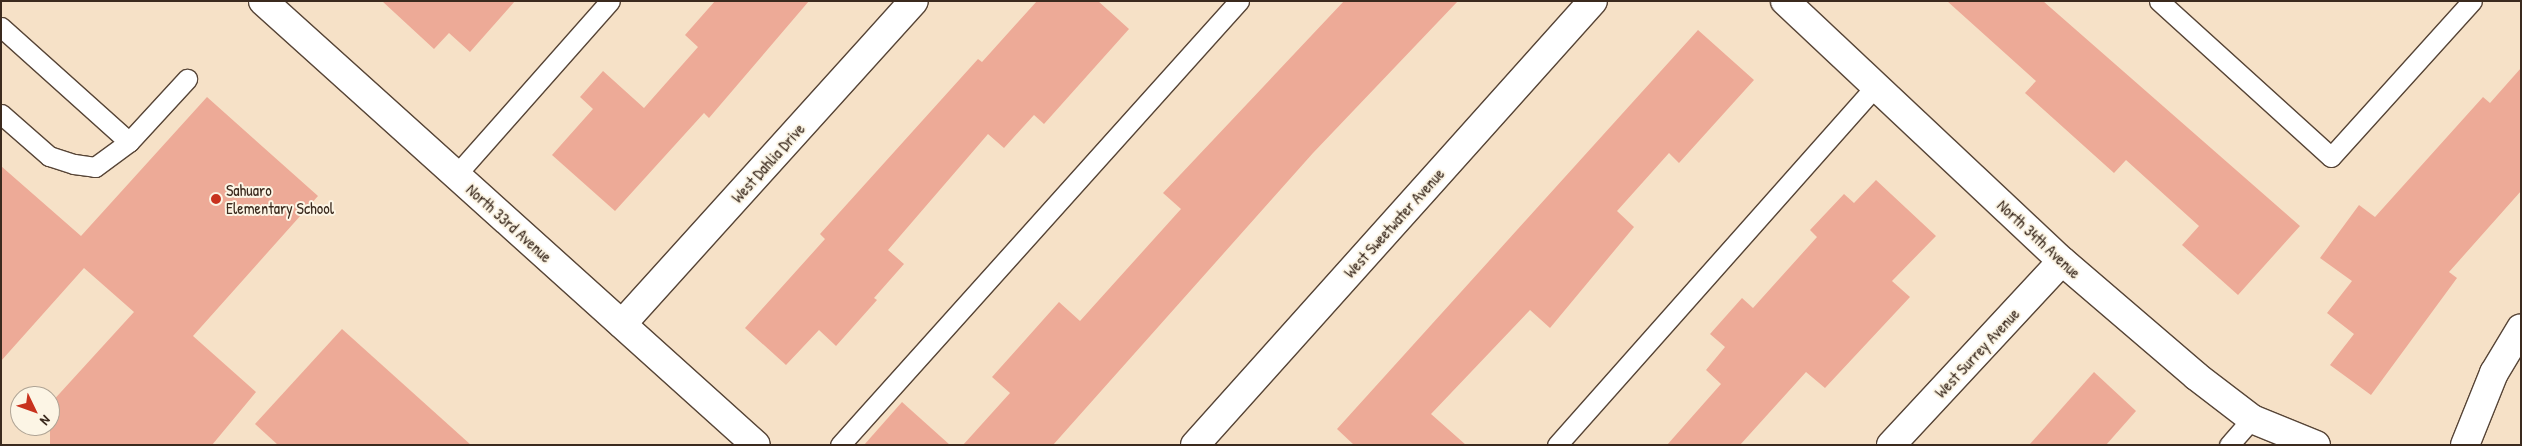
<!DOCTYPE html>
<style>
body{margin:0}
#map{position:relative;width:2522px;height:446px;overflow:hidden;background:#f6e1c7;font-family:"Patrick Hand",sans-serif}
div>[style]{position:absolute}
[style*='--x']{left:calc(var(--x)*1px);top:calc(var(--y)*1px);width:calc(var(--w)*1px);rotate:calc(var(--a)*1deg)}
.building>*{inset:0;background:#edaa97}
.roads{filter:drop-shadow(1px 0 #574537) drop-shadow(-1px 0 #574537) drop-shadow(0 1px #574537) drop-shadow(0 -1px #574537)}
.service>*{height:19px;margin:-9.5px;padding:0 9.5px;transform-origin:9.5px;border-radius:9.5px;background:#fff}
.minor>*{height:28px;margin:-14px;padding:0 14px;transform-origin:14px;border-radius:14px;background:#fff}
.tertiary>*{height:28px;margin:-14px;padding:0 14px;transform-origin:14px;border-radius:14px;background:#fff}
.dots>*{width:14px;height:14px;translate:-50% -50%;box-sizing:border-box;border:2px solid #fcf5e5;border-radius:50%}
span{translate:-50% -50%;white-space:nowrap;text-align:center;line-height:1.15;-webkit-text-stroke:4px #fcf5e5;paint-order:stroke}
.street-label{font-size:16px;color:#3b2a1e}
.poi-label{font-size:16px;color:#3b2a1e}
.left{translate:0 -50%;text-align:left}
.frame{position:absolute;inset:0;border:2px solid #3b2a1e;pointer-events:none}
.north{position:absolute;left:10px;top:386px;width:50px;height:50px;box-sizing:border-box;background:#fcf5e5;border:1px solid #afa495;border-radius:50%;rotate:132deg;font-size:14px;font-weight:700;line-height:20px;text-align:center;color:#3b2a1e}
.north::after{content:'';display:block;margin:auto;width:18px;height:22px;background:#c8321e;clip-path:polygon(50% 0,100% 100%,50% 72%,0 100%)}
</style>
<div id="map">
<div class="building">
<i style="clip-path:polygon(382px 1px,515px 1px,470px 52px,449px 33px,434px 49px)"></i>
<i style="clip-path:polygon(715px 1px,809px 1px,709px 118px,704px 113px,615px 211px,552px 155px,593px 109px,580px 97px,603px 71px,644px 108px,698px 47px,685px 35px)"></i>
<i style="clip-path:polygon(1037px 1px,1098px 1px,1129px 29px,1044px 124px,1034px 115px,1004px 148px,988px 134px,888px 250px,904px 264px,874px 298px,877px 300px,836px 346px,819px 330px,786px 365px,745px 328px,825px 239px,820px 234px,978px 59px,982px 62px)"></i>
<i style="clip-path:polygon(1344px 1px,1458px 1px,1313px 153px,1053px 445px,963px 445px,1010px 393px,992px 377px,1059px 302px,1080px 321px,1181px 209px,1163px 193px)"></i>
<i style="clip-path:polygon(1947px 1px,2043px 1px,2300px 226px,2238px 295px,2182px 245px,2199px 226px,2126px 160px,2114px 173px,2025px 93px,2036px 81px)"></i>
<i style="clip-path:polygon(1698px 30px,1754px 80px,1679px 163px,1669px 153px,1617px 211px,1634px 227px,1550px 328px,1530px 310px,1431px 414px,1466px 445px,1354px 445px,1337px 429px)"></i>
<i style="clip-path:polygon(2521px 68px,2521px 191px,2449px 272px,2457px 278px,2371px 395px,2330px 365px,2354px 334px,2327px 313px,2352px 281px,2320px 258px,2359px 205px,2375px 217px,2483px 97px,2490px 103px)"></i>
<i style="clip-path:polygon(207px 97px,318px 196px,193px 336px,256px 392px,212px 445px,50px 445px,50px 404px,134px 312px,84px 268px,1px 361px,1px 166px,81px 236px)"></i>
<i style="clip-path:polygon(1876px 180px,1936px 236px,1892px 281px,1910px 297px,1825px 388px,1806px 372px,1740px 445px,1667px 445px,1721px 384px,1706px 370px,1725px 347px,1710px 334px,1742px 298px,1753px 308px,1817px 237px,1810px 230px,1844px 194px,1854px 203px)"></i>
<i style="clip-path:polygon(342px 329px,471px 445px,278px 445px,255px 424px)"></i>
<i style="clip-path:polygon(2094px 372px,2136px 411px,2106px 445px,2029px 445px)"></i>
<i style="clip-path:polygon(902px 402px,950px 445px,864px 445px)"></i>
</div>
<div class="roads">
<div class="service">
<i style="--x:2159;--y:1;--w:232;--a:42.2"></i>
<i style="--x:2331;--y:157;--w:210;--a:-47.9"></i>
<i style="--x:1;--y:27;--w:172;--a:41.9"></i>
<i style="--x:129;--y:142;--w:86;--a:-47.4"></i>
<i style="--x:1;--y:114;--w:64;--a:41.2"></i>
<i style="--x:49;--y:156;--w:26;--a:18"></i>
<i style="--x:74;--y:164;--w:21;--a:8"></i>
<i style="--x:95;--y:167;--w:42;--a:-36.3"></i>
<i style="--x:456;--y:175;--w:232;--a:-48.5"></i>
<i style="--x:840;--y:445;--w:597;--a:-48.06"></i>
<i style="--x:1557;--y:445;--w:480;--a:-48.4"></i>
<i style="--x:2229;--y:445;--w:35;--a:-49"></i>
</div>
<div class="minor">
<i style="--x:263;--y:1;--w:663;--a:42.01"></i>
<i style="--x:1785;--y:1;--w:380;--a:43.2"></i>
<i style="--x:2062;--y:261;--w:177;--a:40.6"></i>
<i style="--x:2196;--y:376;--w:71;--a:37.5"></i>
<i style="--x:2252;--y:419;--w:69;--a:22.1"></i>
<i style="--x:622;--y:324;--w:435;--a:-47.9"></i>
<i style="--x:1891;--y:445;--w:251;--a:-47.1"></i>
<i style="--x:2465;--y:445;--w:78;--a:-68.1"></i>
<i style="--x:2494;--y:373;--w:52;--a:-59"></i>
</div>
<div class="tertiary">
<i style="--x:1195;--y:445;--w:596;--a:-48.13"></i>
</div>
</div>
<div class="dots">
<i style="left:216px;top:199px;background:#c8321e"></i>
</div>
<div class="street-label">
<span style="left:768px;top:163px;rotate:-48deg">West Dahlia Drive</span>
<span style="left:509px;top:223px;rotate:42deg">North 33rd Avenue</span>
<span style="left:1394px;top:223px;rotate:-48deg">West Sweetwater Avenue</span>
<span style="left:2039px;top:239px;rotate:43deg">North 34th Avenue</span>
<span style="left:1977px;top:353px;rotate:-47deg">West Surrey Avenue</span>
</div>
<div class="poi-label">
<span class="left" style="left:226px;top:199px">Sahuaro<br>Elementary School</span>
</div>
<div class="frame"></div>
<div class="north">N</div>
</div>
